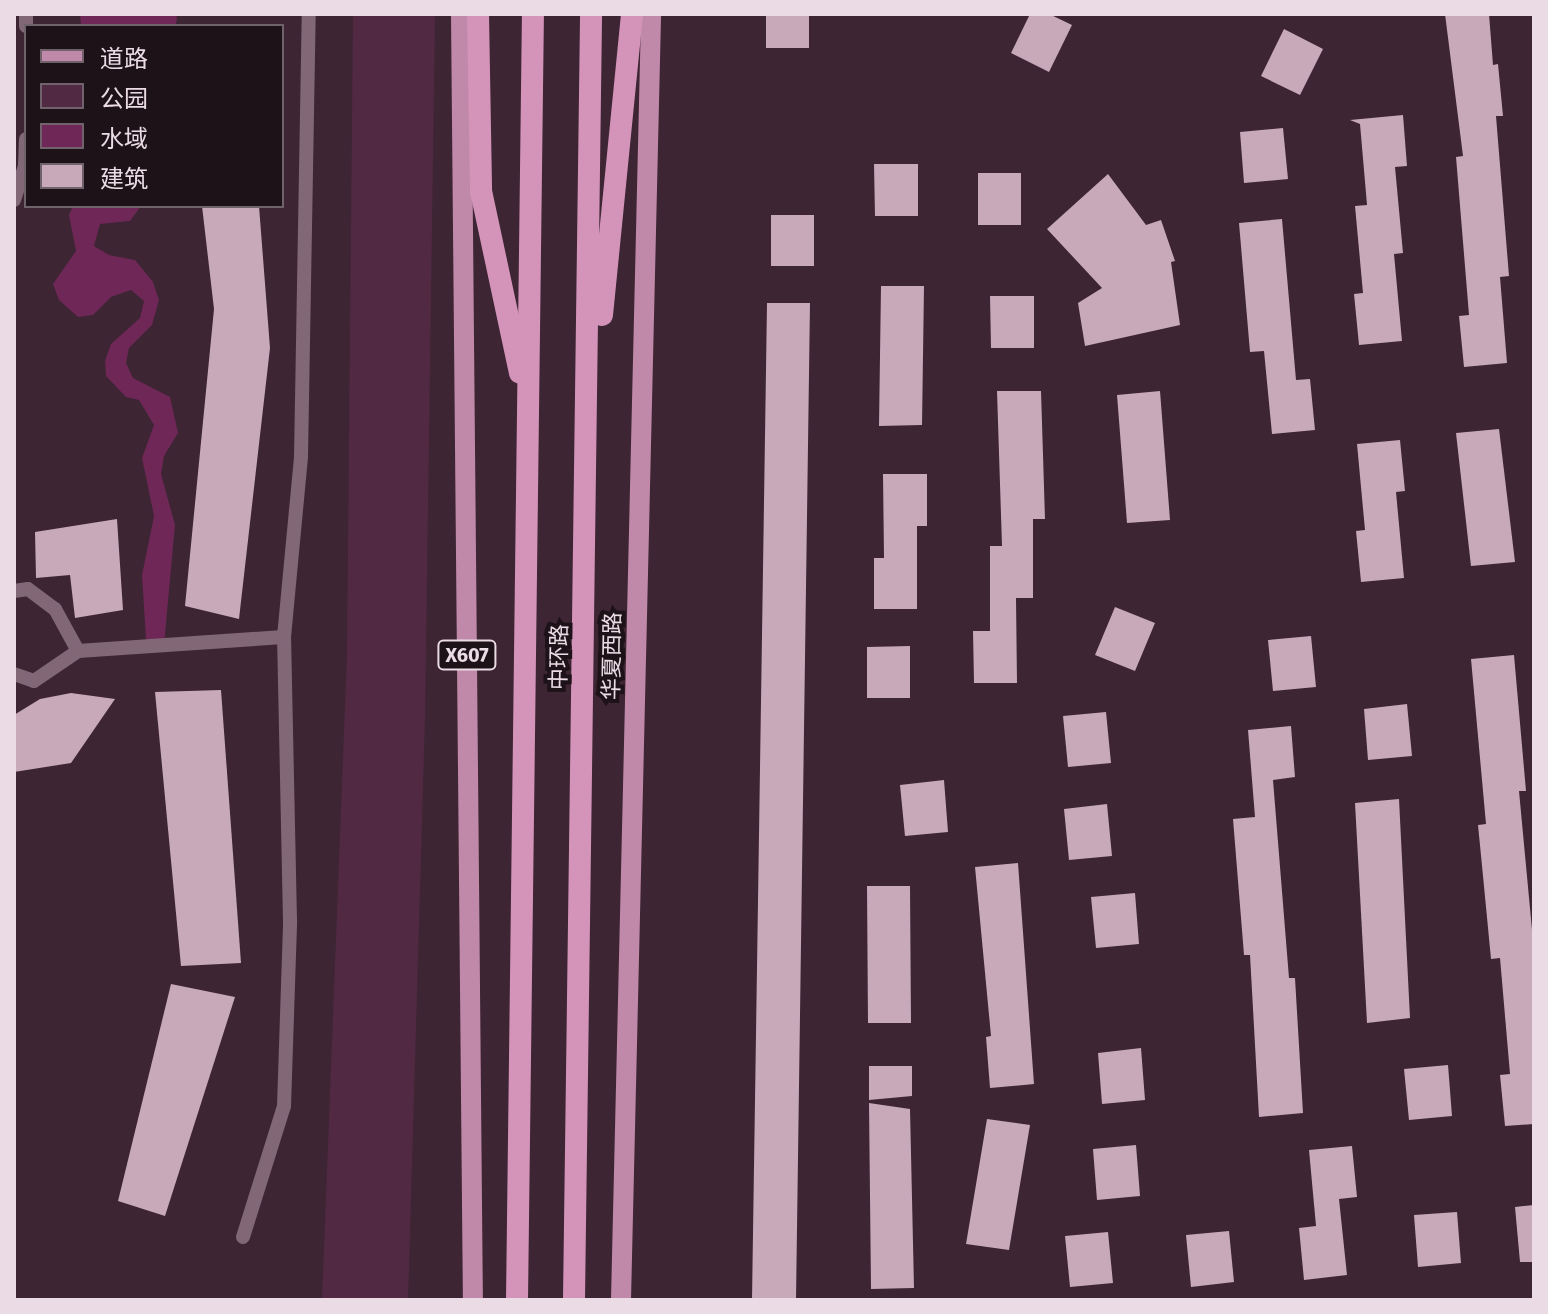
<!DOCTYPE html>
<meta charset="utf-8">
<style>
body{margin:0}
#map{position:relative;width:1548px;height:1314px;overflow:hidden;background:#3d2533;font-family:"Fira Sans","Noto Sans SC",sans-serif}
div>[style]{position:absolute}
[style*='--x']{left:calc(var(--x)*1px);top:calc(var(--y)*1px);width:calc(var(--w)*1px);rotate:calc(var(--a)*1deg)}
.green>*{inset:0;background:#522943}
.water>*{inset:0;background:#6e2756}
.building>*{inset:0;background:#c7a9ba}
.service>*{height:14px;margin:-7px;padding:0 7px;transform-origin:7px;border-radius:7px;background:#826777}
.primary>*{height:20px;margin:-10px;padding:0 10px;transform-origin:10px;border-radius:10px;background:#c089a9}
.trunk>*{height:22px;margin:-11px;padding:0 11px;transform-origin:11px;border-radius:11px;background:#d494ba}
span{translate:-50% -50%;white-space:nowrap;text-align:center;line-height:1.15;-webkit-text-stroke:8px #1d1218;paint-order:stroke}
.shield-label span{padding:2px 6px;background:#1d1218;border:2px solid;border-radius:6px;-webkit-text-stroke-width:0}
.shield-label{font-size:20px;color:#ebdbe4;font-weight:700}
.street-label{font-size:22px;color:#ebdbe4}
.frame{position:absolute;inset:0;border:16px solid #ebdbe4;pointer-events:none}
.legend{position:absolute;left:24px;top:24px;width:260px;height:184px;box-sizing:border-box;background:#1d1218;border:2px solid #6f626a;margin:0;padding:10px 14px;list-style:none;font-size:24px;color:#ebdbe4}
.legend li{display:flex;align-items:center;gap:16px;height:40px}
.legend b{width:40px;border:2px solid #6f626a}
</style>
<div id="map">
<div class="green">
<i style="clip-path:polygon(353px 14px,435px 14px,425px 717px,408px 1300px,322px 1300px,347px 655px)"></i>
</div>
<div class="water">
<i style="clip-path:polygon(80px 14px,176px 14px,177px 19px,175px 26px,81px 26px)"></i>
<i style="clip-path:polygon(73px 206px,141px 206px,130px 221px,100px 224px,94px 246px,109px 255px,135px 260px,153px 282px,159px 300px,152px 325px,129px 348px,126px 363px,133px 378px,170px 397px,178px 433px,164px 456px,161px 474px,175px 525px,164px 645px,146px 639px,142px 575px,154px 516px,142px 458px,154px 425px,139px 400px,126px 397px,106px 376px,105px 361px,111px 344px,140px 318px,144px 301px,131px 290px,111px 297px,93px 315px,78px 317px,59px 300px,53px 284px,76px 251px,69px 215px)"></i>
</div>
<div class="building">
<i style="clip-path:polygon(766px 14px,809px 14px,809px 48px,766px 48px)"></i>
<i style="clip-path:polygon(1030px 14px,1049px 14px,1072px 25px,1049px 72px,1011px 53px)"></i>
<i style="clip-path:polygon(1445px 14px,1489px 14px,1493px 65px,1498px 64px,1503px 116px,1496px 116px,1509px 276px,1500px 277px,1507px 363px,1464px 367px,1459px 316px,1469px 315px,1456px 157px,1463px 156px)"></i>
<i style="clip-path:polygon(1284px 29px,1323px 49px,1300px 95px,1261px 76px)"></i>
<i style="clip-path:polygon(1403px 115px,1407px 166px,1395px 167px,1403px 253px,1394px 254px,1402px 341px,1359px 345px,1354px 294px,1363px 293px,1355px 206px,1367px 205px,1360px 124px,1350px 120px)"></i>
<i style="clip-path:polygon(1283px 128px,1288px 179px,1244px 183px,1240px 132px)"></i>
<i style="clip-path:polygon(874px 164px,918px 164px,918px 216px,875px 216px)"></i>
<i style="clip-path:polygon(978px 173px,1021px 173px,1021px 225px,978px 225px)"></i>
<i style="clip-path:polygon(1108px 174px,1146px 225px,1161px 220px,1175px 261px,1171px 262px,1180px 325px,1085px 346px,1078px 303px,1102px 288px,1047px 229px)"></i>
<i style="clip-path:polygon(202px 206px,259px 206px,270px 348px,239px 619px,185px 606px,214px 309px)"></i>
<i style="clip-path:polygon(771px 215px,814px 215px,814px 266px,771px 266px)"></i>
<i style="clip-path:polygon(1282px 219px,1296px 380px,1310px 379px,1315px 430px,1272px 434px,1264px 351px,1250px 352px,1239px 223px)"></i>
<i style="clip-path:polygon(881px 286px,924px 286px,922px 425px,879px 426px)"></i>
<i style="clip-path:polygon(990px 296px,1034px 296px,1034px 348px,991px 348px)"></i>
<i style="clip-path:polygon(767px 303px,810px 303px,796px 1300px,752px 1300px)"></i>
<i style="clip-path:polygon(997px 391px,1041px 391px,1045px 519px,1033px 519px,1033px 598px,1016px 598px,1017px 683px,974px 683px,973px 631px,990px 631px,990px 546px,1002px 546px)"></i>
<i style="clip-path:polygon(1160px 391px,1170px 520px,1127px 523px,1117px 395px)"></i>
<i style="clip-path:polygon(1499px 429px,1515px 562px,1471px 566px,1456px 433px)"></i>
<i style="clip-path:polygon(1400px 440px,1405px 491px,1396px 492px,1404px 578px,1361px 582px,1356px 531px,1365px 530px,1357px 444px)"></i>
<i style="clip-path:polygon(883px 474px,927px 474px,927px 526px,917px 526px,917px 609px,874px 609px,874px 558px,884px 558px)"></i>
<i style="clip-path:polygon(117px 519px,123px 610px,75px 618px,70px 575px,36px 578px,35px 532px)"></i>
<i style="clip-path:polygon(1115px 607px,1155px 623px,1135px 671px,1095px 655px)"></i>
<i style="clip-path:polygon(1311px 636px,1316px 687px,1273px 691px,1268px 640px)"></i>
<i style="clip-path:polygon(910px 646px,910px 698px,867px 698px,867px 647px)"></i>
<i style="clip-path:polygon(1514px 655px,1526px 791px,1519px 791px,1534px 951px,1534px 1124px,1505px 1126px,1500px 1075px,1510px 1074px,1500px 958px,1491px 959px,1483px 876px,1478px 825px,1486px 824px,1471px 659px)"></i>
<i style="clip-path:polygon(221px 690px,241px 963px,181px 966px,155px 692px)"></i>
<i style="clip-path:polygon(71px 693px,115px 699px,71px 763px,14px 772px,14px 715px,40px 699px)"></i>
<i style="clip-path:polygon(1407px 704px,1412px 756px,1368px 760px,1364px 709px)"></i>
<i style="clip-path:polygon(1106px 712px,1111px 763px,1068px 767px,1063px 716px)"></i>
<i style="clip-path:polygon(1291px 726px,1295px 777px,1273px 780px,1289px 978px,1295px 978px,1303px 1113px,1259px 1117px,1250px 955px,1244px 955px,1233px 819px,1255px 817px,1248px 730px)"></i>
<i style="clip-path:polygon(944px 780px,948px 832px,905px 836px,900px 785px)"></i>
<i style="clip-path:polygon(1399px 799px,1410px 1018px,1367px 1023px,1355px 803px)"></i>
<i style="clip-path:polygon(1107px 804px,1112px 856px,1069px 860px,1064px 809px)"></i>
<i style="clip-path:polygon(1018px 863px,1034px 1084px,990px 1088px,986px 1037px,991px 1036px,975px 867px)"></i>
<i style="clip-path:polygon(867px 886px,910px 886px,911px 1023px,868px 1023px)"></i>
<i style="clip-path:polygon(1135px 893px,1139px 944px,1096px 948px,1091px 897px)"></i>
<i style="clip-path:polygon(171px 984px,235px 997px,165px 1216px,118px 1201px)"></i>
<i style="clip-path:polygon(1141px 1048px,1145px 1100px,1102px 1104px,1098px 1053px)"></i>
<i style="clip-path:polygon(1448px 1065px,1452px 1116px,1409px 1120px,1404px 1069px)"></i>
<i style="clip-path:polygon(869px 1066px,912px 1066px,912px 1096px,869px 1100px)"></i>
<i style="clip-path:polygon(869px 1103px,910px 1109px,914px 1288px,871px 1289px)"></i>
<i style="clip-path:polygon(987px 1119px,1030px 1125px,1009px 1250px,966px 1244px)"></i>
<i style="clip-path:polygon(1136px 1145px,1140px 1196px,1097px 1200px,1093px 1149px)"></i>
<i style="clip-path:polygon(1352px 1146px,1357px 1197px,1339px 1199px,1347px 1275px,1304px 1280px,1299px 1228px,1316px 1226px,1309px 1150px)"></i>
<i style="clip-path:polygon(1534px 1205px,1534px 1262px,1520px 1262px,1515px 1207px)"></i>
<i style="clip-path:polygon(1457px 1212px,1461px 1263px,1418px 1267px,1414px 1215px)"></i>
<i style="clip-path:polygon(1229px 1231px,1234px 1282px,1191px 1287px,1186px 1235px)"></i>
<i style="clip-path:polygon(1108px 1232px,1113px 1283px,1070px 1287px,1065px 1236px)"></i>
</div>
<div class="service">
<i style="--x:26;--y:14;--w:12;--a:90"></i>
<i style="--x:14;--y:200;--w:35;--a:-72"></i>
<i style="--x:25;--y:167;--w:28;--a:-88"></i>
<i style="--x:14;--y:591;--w:14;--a:-8"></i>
<i style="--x:28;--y:589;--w:34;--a:37"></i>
<i style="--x:55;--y:609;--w:48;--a:61.3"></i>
<i style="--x:14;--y:674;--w:21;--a:19"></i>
<i style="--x:34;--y:681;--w:53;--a:-34.3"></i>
<i style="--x:78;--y:651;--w:206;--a:-3.9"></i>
<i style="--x:243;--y:1237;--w:137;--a:-72.6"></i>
<i style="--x:284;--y:1106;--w:185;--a:-88.1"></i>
<i style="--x:290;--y:921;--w:284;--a:-91.2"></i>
<i style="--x:284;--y:637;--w:181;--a:-84.6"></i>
<i style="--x:301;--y:457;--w:443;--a:-89"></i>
</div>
<div class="primary">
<i style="--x:461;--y:14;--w:1286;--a:89.47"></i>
<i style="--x:621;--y:1300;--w:1286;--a:-88.66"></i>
</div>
<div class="trunk">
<i style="--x:478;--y:14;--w:177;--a:89"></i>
<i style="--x:481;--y:191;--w:186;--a:77.9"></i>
<i style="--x:602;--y:315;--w:302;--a:-84.3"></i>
<i style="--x:517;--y:1300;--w:1286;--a:-89.29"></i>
<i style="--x:574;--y:1300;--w:1286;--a:-89.24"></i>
</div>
<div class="shield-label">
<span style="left:467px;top:655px">X607</span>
</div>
<div class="street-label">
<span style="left:612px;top:656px;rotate:-89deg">华夏西路</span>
<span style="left:559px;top:657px;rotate:-89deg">中环路</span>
</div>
<div class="frame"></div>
<ul class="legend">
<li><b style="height:10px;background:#c089a9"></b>道路</li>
<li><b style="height:22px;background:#522943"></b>公园</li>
<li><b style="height:22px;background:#6e2756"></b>水域</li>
<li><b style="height:22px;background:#c7a9ba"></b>建筑</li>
</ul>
</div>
